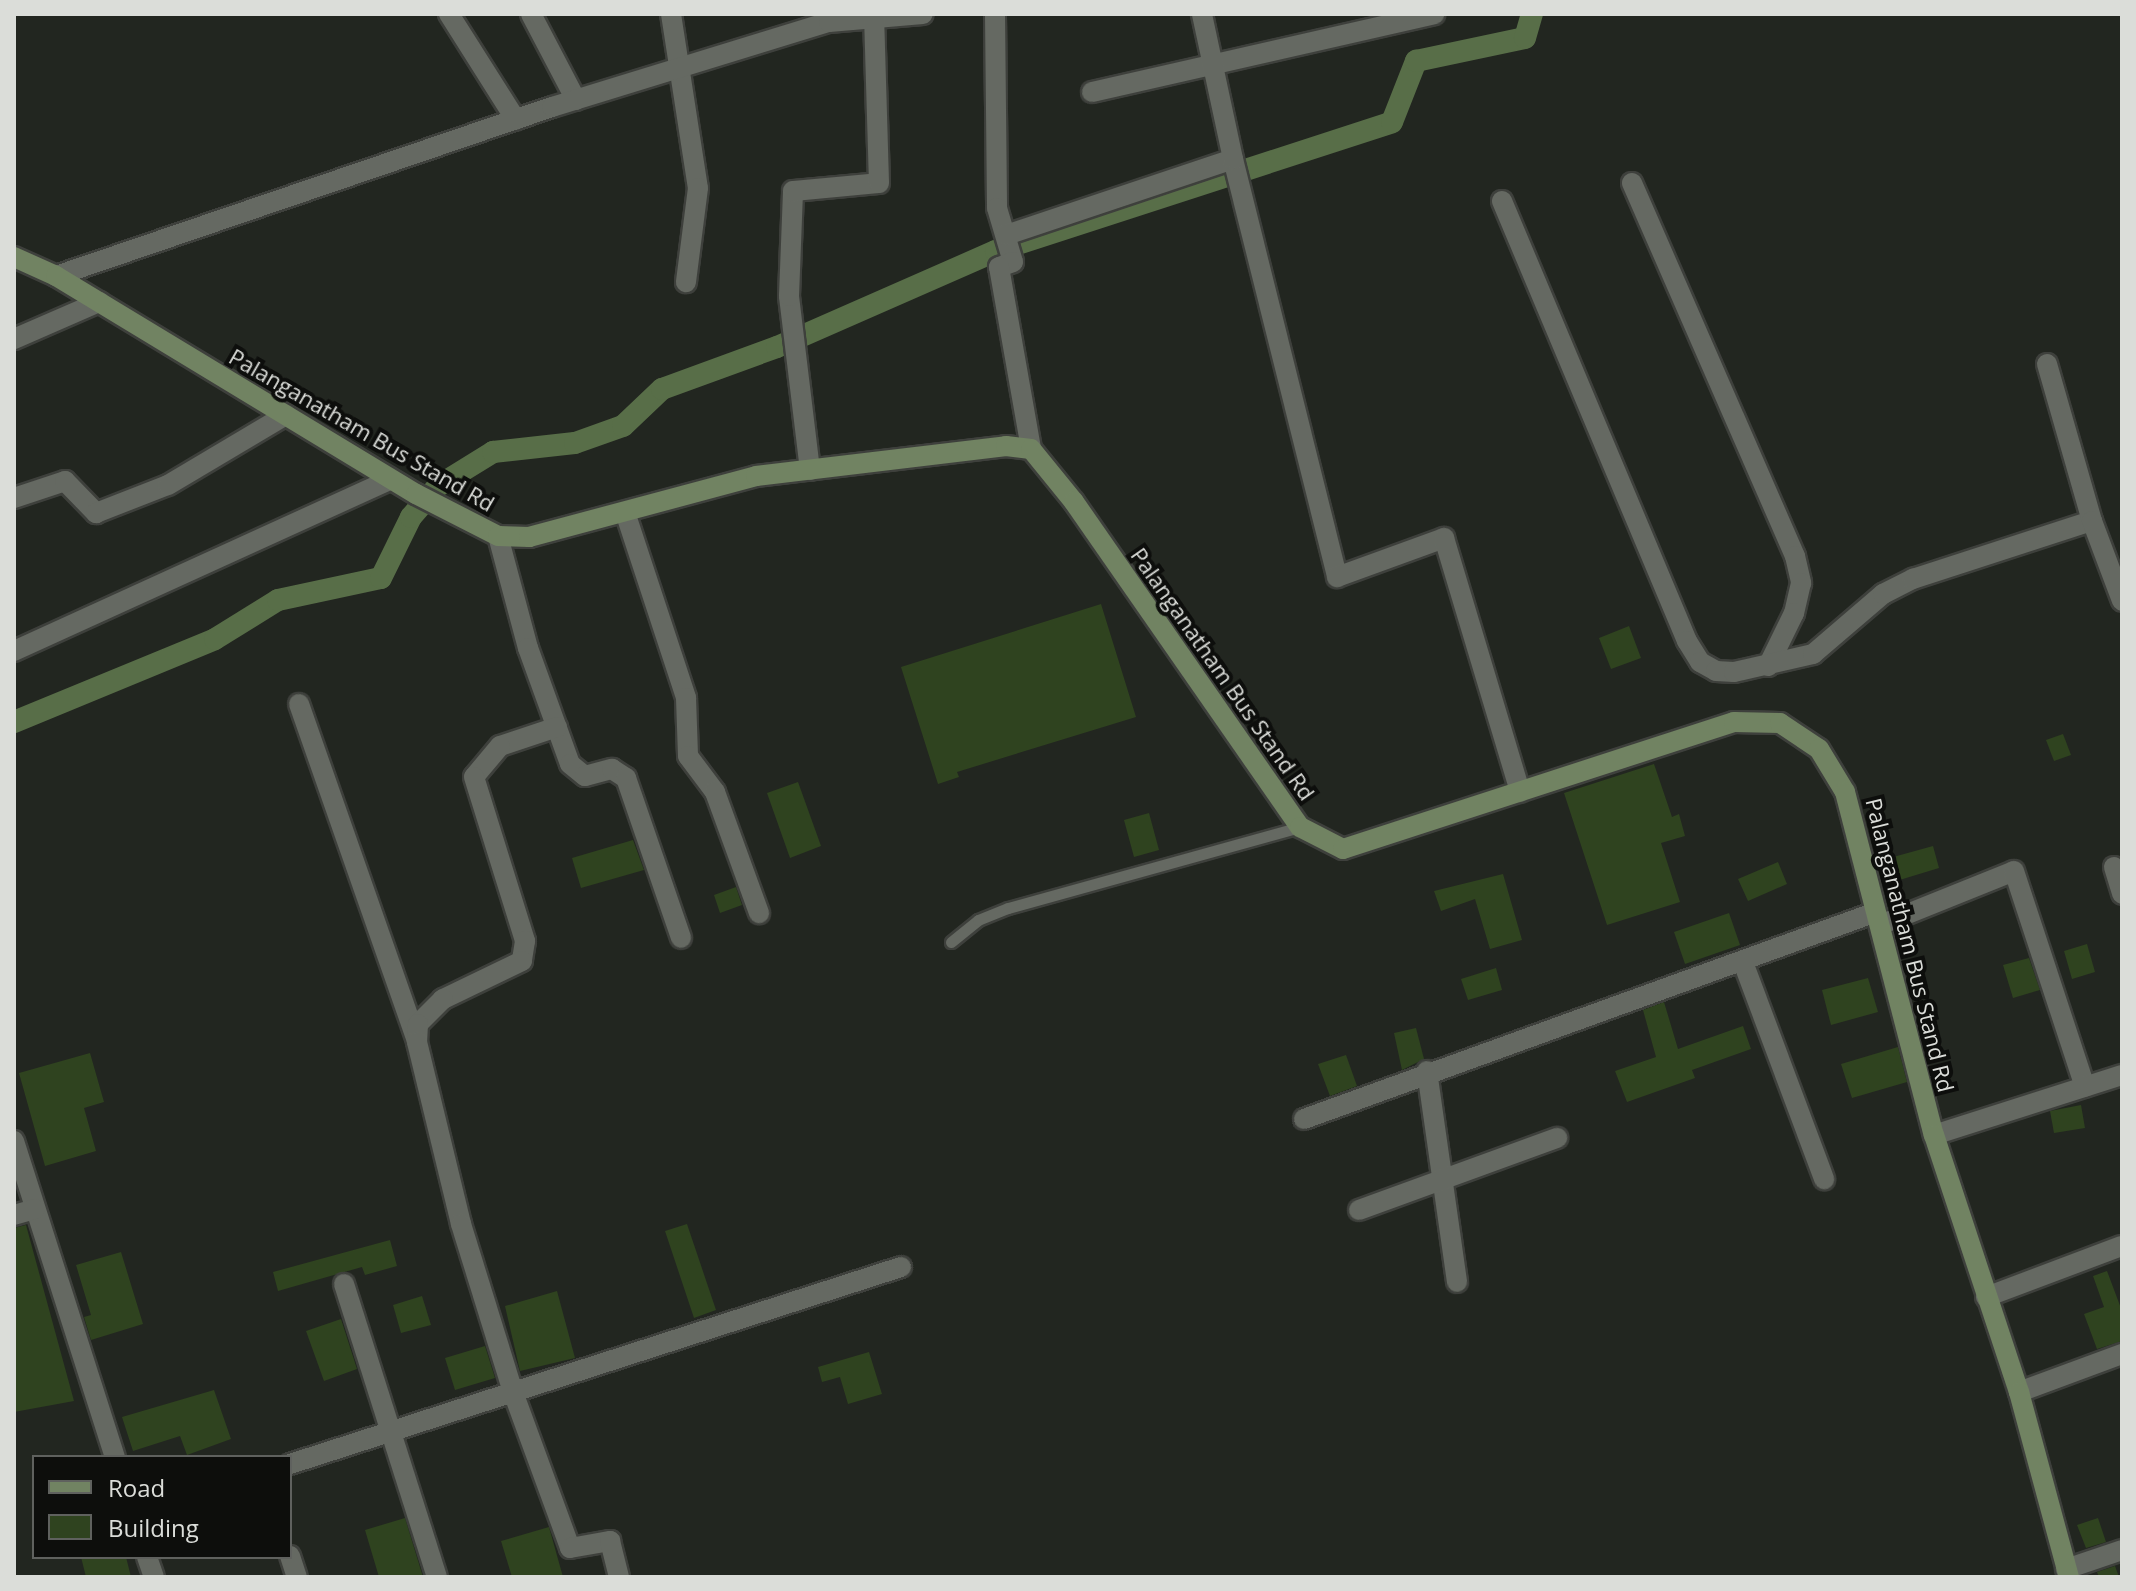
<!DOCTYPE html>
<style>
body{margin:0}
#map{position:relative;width:2136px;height:1591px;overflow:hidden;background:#222620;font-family:"Open Sans",sans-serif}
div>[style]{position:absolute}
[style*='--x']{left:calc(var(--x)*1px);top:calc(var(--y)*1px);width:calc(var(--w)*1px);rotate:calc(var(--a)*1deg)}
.canal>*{height:22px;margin:-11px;padding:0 11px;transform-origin:11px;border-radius:11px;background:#586e48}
.building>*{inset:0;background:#2f431f}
.roads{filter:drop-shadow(2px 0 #3e403c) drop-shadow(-2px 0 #3e403c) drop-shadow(0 2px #3e403c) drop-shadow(0 -2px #3e403c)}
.lane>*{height:11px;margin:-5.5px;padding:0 5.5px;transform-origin:5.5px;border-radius:5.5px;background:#656962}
.street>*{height:20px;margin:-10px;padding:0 10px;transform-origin:10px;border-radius:10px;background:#656962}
.secondary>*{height:20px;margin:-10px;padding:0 10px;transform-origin:10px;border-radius:10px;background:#718362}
span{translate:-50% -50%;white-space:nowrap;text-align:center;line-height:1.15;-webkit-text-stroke:8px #0d0e0c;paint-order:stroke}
.street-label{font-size:22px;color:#dbddd9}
.frame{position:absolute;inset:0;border:16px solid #dbddd9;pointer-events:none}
.legend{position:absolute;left:32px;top:1455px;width:260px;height:104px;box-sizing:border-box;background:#0d0e0c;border:2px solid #5f615e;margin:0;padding:10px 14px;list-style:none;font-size:24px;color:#dbddd9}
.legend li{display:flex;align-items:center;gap:16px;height:40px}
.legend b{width:40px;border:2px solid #5f615e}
</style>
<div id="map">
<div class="canal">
<i style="--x:14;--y:722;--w:217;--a:-22.4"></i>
<i style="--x:215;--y:639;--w:74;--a:-31.8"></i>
<i style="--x:278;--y:600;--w:105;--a:-12.1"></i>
<i style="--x:381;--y:578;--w:68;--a:-63.8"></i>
<i style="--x:411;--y:517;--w:41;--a:-48.9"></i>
<i style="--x:438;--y:486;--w:65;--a:-31.7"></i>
<i style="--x:493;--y:452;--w:82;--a:-6.3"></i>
<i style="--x:575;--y:443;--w:51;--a:-19.5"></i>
<i style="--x:623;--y:426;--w:54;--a:-43.5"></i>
<i style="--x:662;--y:389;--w:122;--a:-20.1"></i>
<i style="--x:777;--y:347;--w:239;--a:-23.7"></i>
<i style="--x:996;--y:251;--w:416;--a:-18"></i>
<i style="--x:1392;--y:122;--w:66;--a:-68.5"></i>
<i style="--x:1416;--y:61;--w:111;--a:-11.9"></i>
<i style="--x:1525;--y:38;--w:25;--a:-74"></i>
</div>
<div class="building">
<i style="clip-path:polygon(1101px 604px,1136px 717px,957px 772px,959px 777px,938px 784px,901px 667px)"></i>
<i style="clip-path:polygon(1629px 626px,1641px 658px,1611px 669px,1599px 638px)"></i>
<i style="clip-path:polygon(2063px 734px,2071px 755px,2054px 761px,2046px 740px)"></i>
<i style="clip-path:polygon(1654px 764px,1672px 817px,1679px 814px,1685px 836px,1661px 843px,1680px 902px,1607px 925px,1564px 793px)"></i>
<i style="clip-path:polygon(798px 782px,821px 846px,790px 858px,767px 793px)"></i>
<i style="clip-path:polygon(1149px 813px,1159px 850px,1134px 857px,1124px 820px)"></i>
<i style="clip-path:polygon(633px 840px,644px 870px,581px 888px,572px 858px)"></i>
<i style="clip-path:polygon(1933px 846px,1939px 868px,1893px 882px,1886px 859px)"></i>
<i style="clip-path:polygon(1778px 862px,1787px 884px,1748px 901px,1738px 879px)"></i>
<i style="clip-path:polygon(1503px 874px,1522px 940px,1490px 949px,1475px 899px,1441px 911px,1434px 891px)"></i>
<i style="clip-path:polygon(736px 887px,742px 905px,720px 913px,714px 895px)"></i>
<i style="clip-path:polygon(1729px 913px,1740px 945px,1685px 964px,1674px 932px)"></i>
<i style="clip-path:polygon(2087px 944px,2095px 972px,2072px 979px,2064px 951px)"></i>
<i style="clip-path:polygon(2029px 958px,2040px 990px,2013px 998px,2003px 965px)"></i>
<i style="clip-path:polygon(1496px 968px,1502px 990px,1468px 1000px,1461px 979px)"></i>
<i style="clip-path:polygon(1868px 978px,1878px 1012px,1831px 1025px,1822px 990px)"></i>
<i style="clip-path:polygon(1664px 1002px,1678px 1049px,1743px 1026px,1751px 1049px,1692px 1070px,1695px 1078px,1627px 1102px,1615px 1071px,1656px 1057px,1643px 1010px)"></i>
<i style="clip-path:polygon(1416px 1028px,1424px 1059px,1402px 1070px,1394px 1033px)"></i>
<i style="clip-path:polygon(1898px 1047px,1907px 1082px,1852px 1098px,1841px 1064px)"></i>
<i style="clip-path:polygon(90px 1053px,104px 1102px,84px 1108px,96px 1151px,45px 1166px,19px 1073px)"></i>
<i style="clip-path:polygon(1346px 1055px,1357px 1086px,1330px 1096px,1318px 1064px)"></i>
<i style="clip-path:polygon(2081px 1105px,2085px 1128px,2054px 1133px,2050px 1111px)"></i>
<i style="clip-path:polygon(687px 1224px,716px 1310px,694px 1318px,665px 1231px)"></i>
<i style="clip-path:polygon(26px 1225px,74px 1401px,14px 1412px,14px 1228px)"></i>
<i style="clip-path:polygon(390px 1240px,397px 1266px,365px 1275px,362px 1267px,278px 1291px,273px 1272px)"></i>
<i style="clip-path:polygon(121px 1252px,143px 1324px,91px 1340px,84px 1317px,91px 1315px,76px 1265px)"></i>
<i style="clip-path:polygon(2107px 1271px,2122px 1311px,2122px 1341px,2097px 1349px,2084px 1314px,2104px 1307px,2093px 1276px)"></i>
<i style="clip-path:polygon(557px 1291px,575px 1358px,520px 1371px,505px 1306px)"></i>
<i style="clip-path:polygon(422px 1296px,431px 1325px,401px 1333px,393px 1305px)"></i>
<i style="clip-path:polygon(341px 1319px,357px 1369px,324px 1381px,306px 1331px)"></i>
<i style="clip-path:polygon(485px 1346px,495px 1378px,455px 1390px,445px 1358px)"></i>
<i style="clip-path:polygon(869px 1352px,882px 1394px,848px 1404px,840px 1377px,822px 1382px,818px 1367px)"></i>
<i style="clip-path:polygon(214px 1390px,231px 1439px,187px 1455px,180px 1436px,133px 1451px,122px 1417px)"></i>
<i style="clip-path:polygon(405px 1518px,423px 1577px,379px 1577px,365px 1530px)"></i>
<i style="clip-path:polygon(2098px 1518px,2106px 1542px,2086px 1548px,2077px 1525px)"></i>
<i style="clip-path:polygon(549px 1527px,563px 1577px,512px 1577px,501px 1541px)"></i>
<i style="clip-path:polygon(81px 1557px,126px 1557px,131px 1577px,86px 1577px)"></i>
<i style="clip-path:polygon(2115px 1566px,2119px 1577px,2099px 1577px,2097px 1572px)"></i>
</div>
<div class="roads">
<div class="lane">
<i style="--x:951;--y:942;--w:35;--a:-39"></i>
<i style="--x:978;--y:920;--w:32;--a:-22"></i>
<i style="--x:1008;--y:908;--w:303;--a:-15.5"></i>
</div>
<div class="street">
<i style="--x:449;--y:14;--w:125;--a:57.7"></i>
<i style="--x:531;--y:14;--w:97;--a:62.4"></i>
<i style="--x:671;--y:14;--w:176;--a:81.2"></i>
<i style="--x:698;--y:188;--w:95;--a:97.3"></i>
<i style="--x:995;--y:14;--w:194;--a:89.4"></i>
<i style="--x:997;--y:208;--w:56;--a:73.5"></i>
<i style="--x:1013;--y:262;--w:15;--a:160"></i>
<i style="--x:999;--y:267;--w:185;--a:80"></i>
<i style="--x:1092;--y:92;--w:351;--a:-12.8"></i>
<i style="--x:1233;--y:159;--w:431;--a:76"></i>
<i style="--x:1337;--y:577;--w:114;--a:-20"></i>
<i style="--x:1444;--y:538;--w:265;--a:73.3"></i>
<i style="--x:1632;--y:183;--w:407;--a:66.4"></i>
<i style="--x:1795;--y:556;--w:28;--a:77"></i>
<i style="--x:1801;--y:583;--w:31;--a:103"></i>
<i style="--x:1794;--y:613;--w:59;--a:116.1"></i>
<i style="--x:1502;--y:201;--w:477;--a:67.2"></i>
<i style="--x:1687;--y:641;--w:25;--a:58"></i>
<i style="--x:1700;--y:662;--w:18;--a:29"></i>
<i style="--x:1716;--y:671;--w:18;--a:3"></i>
<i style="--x:1734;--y:672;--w:81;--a:-12.8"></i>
<i style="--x:1813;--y:654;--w:92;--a:-40.6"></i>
<i style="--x:1883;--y:594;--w:34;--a:-27"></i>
<i style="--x:1913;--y:579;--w:188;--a:-18"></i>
<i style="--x:1006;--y:235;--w:239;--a:-18.5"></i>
<i style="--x:1233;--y:159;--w:148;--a:-102.1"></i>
<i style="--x:56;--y:276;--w:524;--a:-18.82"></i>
<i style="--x:552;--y:107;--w:290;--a:-17.1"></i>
<i style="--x:829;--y:22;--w:94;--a:-4.9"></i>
<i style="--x:14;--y:339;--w:93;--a:-23.5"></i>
<i style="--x:2047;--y:364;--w:163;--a:74"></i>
<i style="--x:2092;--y:521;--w:85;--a:69.4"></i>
<i style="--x:810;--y:470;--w:175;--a:-96.9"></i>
<i style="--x:789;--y:296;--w:105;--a:-87.8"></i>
<i style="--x:793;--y:191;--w:86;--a:-5.3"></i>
<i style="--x:879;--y:183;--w:169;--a:-91.7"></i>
<i style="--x:14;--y:498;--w:54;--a:-18.4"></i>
<i style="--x:65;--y:481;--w:45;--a:45.9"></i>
<i style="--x:96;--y:513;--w:77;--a:-21.3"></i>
<i style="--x:168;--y:485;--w:137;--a:-30.7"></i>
<i style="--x:625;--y:512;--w:196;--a:71.8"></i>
<i style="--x:686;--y:698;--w:58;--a:88"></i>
<i style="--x:688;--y:756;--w:45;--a:53.1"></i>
<i style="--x:715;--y:792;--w:129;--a:70"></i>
<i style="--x:498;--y:536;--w:116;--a:75"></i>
<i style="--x:528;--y:648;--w:123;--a:70.1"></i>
<i style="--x:570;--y:764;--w:19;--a:39"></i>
<i style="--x:585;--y:776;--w:28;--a:-15"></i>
<i style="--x:612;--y:769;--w:17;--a:33"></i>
<i style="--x:626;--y:778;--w:169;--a:71"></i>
<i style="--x:14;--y:651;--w:414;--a:-24.5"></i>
<i style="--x:299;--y:704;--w:355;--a:70.7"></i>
<i style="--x:557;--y:727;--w:60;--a:161.6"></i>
<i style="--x:500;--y:746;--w:40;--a:130"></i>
<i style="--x:474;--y:777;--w:172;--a:72.7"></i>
<i style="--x:525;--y:941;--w:20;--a:99"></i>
<i style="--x:522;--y:961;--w:88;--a:154.3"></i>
<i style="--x:443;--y:999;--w:35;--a:135"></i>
<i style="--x:418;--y:1024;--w:18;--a:93"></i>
<i style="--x:417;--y:1042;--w:187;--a:76.4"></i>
<i style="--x:461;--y:1224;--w:176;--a:72.8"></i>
<i style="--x:513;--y:1392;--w:166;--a:69.9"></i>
<i style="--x:570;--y:1548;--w:41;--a:-9.9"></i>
<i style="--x:610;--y:1541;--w:37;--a:76"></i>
<i style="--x:2114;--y:867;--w:28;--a:73"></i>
<i style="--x:1880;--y:925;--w:144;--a:-21.9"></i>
<i style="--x:2014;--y:871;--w:227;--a:71.8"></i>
<i style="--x:1743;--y:962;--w:232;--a:69.5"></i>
<i style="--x:1427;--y:1071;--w:213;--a:81.9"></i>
<i style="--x:1304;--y:1119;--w:608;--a:-19.89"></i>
<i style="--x:1934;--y:1135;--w:197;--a:-17.7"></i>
<i style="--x:14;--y:1141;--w:332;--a:72.3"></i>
<i style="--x:1359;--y:1210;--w:211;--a:-20"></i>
<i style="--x:14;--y:1215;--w:22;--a:-16"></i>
<i style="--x:344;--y:1284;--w:307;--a:72.4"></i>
<i style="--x:1986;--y:1297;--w:145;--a:-20.6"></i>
<i style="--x:2019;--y:1392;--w:110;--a:-20.3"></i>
<i style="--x:290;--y:1464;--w:642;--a:-17.87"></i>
<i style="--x:290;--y:1556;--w:22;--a:72"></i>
<i style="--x:147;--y:1557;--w:21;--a:71"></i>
<i style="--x:2066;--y:1569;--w:59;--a:-18.7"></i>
</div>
<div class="secondary">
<i style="--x:14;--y:257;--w:46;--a:24.3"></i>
<i style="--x:56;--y:276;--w:421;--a:31.2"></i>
<i style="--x:416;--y:494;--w:92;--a:27.1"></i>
<i style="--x:498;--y:536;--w:31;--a:2"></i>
<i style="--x:529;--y:537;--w:235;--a:-15"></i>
<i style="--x:756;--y:476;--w:252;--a:-6.8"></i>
<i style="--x:1006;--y:446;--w:25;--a:7"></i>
<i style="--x:1031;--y:449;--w:68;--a:50.9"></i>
<i style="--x:1074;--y:502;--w:396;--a:55.2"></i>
<i style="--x:1300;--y:827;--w:48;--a:27.1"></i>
<i style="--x:1343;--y:849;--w:411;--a:-18"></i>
<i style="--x:1734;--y:722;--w:46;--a:1.2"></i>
<i style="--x:1780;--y:723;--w:47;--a:33.7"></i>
<i style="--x:1819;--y:749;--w:50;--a:58.8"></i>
<i style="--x:1845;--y:792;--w:354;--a:75.5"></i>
<i style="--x:1934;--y:1135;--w:271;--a:71.7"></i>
<i style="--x:2019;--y:1392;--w:192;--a:74.9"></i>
</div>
</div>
<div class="street-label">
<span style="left:362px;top:430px;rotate:30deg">Palanganatham Bus Stand Rd</span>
<span style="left:1223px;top:674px;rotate:55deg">Palanganatham Bus Stand Rd</span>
<span style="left:1910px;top:945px;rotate:76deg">Palanganatham Bus Stand Rd</span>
</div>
<div class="frame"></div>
<ul class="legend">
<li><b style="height:10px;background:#718362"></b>Road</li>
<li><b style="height:22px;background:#2f431f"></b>Building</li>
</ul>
</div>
